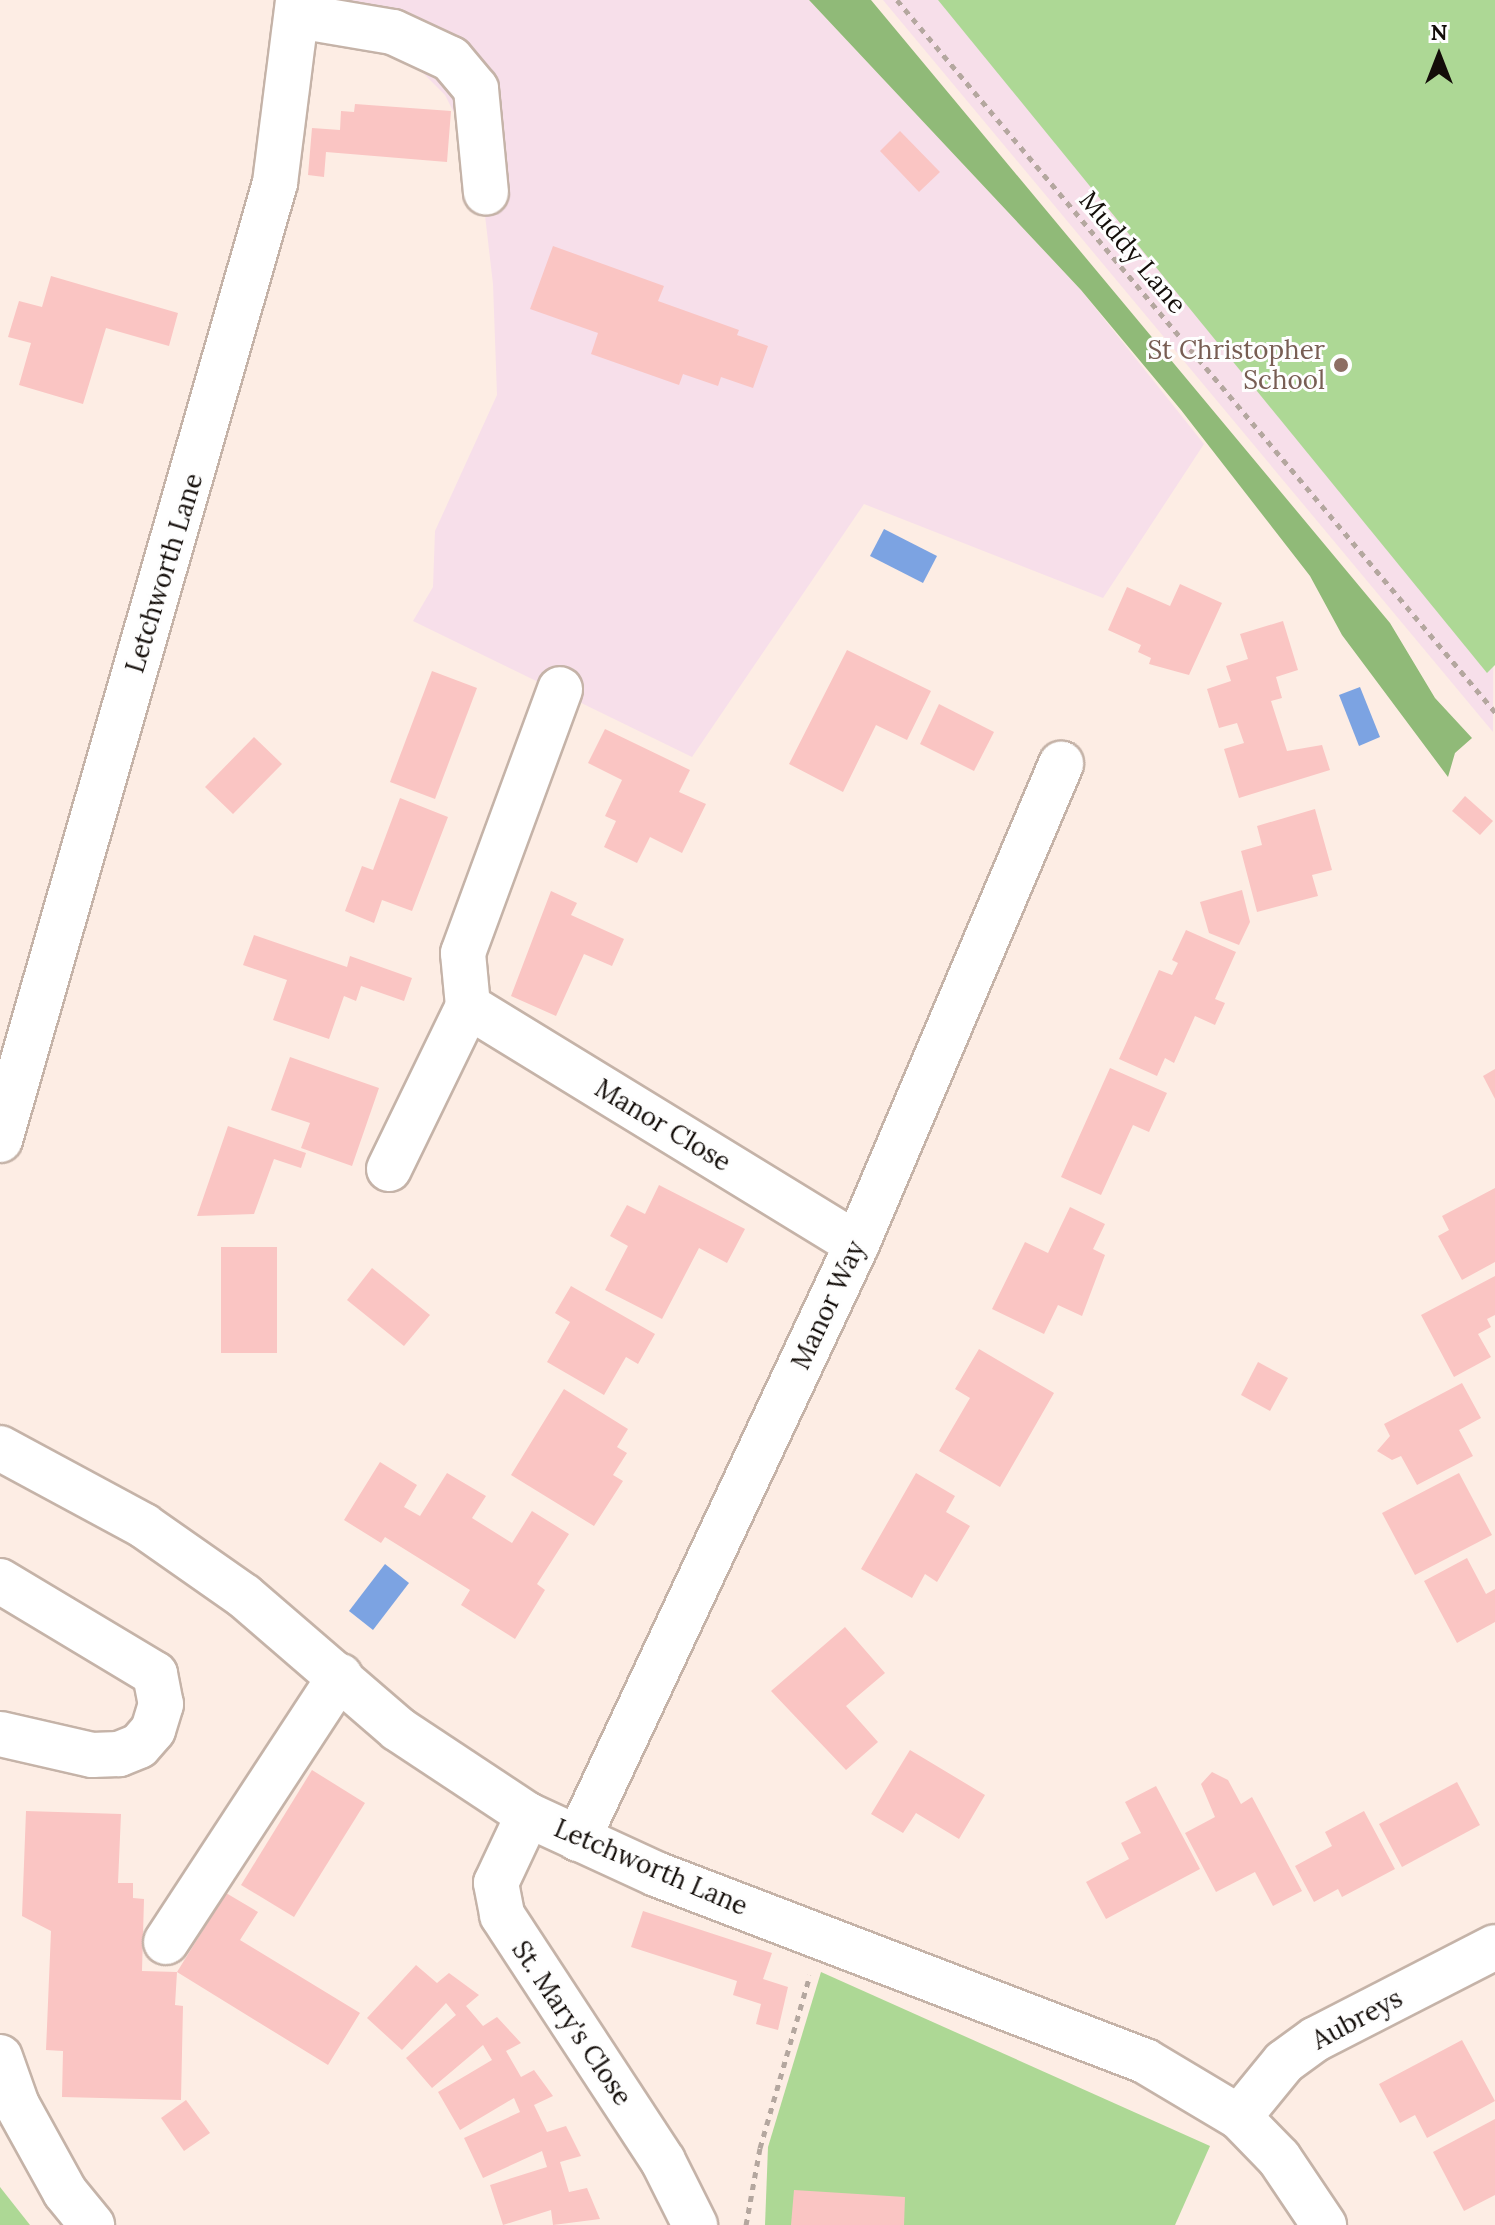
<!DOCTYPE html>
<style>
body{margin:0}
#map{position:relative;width:1495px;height:2225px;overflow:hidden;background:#fdede4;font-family:Lora,serif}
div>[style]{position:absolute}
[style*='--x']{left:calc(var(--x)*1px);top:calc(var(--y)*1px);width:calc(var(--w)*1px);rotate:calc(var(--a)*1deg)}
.education>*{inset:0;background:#f7dfea}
.green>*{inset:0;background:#add895}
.forest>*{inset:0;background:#90ba78}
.water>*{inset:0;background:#7ca3e2}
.building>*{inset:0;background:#fac5c3}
.path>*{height:5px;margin-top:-2.5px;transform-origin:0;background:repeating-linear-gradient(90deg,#b4a79f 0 6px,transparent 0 12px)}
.roads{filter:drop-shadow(2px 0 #c5b3a8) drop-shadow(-2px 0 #c5b3a8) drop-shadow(0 2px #c5b3a8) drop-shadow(0 -2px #c5b3a8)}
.minor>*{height:44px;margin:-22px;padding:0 22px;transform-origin:22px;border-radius:22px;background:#fff}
.dots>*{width:22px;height:22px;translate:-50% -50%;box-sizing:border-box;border:4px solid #fefefe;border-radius:50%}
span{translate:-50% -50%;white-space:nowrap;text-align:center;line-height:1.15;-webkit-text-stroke:6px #fefefe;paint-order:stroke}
.street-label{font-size:26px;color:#130d09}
.education-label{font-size:26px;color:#785e54}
.right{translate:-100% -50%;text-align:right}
.north{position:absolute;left:1399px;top:16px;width:80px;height:80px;-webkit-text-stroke:6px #fefefe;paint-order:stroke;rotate:0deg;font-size:22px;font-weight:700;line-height:32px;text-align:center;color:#130d09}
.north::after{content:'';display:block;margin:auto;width:28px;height:36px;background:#130d09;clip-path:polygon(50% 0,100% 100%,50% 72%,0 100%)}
</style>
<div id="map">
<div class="education">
<i style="clip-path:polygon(314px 0,809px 0,1081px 290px,1204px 444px,1103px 598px,864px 504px,692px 757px,413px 621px,433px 587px,435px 531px,497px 395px,493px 284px,481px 181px,471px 146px,445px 95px,416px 66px)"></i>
<i style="clip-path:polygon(883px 0,1495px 0,1493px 732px)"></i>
</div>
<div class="green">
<i style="clip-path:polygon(938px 0,1495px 0,1495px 665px,1487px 673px)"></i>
<i style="clip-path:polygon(821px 1972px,1210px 2146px,1175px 2225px,765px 2225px,768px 2147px)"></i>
<i style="clip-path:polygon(0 2187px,30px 2225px,0 2225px)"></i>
</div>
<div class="forest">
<i style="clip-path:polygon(809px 0,871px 0,1390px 623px,1435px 698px,1472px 738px,1455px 753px,1448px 777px,1342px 635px,1310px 576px,1181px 410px,1081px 290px)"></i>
</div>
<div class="water">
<i style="clip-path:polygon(884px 529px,937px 556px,923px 583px,870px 556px)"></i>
<i style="clip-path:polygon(1360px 687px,1380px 737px,1359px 746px,1339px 695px)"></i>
<i style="clip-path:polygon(385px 1564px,409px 1583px,373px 1630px,349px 1611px)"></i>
</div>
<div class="building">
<i style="clip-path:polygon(355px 104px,451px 111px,447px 162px,326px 152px,324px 177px,308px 175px,312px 128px,340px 130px,341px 111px,354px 112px)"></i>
<i style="clip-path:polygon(900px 131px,940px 172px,919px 192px,880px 151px)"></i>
<i style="clip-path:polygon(553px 246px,664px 286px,658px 301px,739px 330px,737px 335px,768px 346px,753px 388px,721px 377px,718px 386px,683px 374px,679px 385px,591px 354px,598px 333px,530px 309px)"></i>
<i style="clip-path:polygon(51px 276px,178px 313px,169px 346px,106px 328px,83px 404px,19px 385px,31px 343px,8px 337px,19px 301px,42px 307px)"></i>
<i style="clip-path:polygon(1180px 584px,1222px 603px,1189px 675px,1149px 664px,1151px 658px,1138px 652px,1141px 645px,1108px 630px,1127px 587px,1170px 606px)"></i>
<i style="clip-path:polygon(1283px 621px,1298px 670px,1276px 677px,1282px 698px,1271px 701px,1287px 751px,1322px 745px,1330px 770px,1239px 798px,1224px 749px,1244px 743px,1237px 723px,1219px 728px,1207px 689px,1231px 681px,1226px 666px,1248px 659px,1240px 634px)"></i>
<i style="clip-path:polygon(847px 650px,931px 691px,907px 740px,876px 725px,843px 792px,789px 764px)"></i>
<i style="clip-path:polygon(432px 671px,477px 688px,435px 799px,390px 782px)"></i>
<i style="clip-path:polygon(939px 704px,994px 732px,974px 771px,920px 744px)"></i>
<i style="clip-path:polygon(605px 729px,690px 770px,679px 792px,706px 804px,682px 853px,650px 837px,637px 863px,604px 847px,616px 821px,605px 816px,622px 780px,588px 763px)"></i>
<i style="clip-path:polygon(254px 737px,282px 764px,233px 814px,205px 787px)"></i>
<i style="clip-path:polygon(1465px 796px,1493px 821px,1480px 835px,1452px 811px)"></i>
<i style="clip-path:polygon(400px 798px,448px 817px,412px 911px,382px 900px,374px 923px,345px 911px,362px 866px,373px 870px)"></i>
<i style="clip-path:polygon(1315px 809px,1332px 870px,1312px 875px,1318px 896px,1257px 912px,1241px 851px,1262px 845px,1257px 826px)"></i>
<i style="clip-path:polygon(1242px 890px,1250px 922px,1239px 945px,1209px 933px,1200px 902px)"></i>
<i style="clip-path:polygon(551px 891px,577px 903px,571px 915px,624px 939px,612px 966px,584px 954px,556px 1016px,511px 996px)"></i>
<i style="clip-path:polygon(1186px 930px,1236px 952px,1215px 999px,1225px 1003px,1215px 1025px,1195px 1016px,1174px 1063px,1165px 1058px,1157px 1076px,1119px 1059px,1159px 970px,1172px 975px,1178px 963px,1172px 960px)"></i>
<i style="clip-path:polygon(254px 935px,347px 967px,350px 956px,412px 978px,404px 1001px,361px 986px,356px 1001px,344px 996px,329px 1039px,273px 1020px,287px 980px,243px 965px)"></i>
<i style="clip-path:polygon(290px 1057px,379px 1088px,352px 1166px,301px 1148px,310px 1123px,271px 1110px)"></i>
<i style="clip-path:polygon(1110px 1068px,1167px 1093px,1149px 1132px,1133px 1125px,1101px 1195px,1061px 1177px)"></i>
<i style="clip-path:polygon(1495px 1069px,1495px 1099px,1483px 1076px)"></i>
<i style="clip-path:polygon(228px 1126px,306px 1153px,301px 1168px,274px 1159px,254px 1214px,197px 1216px)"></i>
<i style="clip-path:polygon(659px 1185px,745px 1229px,727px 1263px,699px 1248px,662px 1319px,605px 1290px,628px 1246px,610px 1236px,627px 1205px,645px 1214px)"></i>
<i style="clip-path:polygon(1495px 1188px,1495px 1262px,1462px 1280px,1438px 1236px,1449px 1230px,1442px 1216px)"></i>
<i style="clip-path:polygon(1070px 1207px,1105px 1224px,1093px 1249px,1105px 1255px,1082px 1316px,1058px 1305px,1044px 1334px,992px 1309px,1025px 1242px,1048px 1253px)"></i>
<i style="clip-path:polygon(221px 1247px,277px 1247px,277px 1353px,221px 1353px)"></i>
<i style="clip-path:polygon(372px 1268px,430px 1315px,404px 1346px,347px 1300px)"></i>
<i style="clip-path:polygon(1495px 1276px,1495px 1315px,1487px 1319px,1491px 1327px,1478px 1334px,1491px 1357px,1454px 1377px,1421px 1315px)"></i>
<i style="clip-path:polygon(571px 1286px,655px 1334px,638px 1364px,626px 1357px,604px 1395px,547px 1362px,570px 1322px,555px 1313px)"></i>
<i style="clip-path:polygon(979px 1349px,1054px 1393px,1000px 1487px,939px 1451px,970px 1398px,955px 1389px)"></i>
<i style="clip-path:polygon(1258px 1362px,1288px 1378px,1270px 1411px,1241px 1395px)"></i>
<i style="clip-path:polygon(1462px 1383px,1481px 1418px,1459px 1430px,1473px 1456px,1417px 1485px,1401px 1456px,1392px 1460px,1377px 1451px,1390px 1436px,1384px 1424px)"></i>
<i style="clip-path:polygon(564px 1389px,628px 1429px,617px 1447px,627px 1453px,613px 1475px,623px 1481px,594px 1526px,511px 1475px)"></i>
<i style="clip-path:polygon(380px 1462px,417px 1485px,404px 1507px,420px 1516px,447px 1473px,486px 1496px,472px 1518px,512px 1543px,532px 1511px,569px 1534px,537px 1584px,545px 1590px,515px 1639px,461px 1605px,470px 1590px,385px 1537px,381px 1543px,344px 1520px)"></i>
<i style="clip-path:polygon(916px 1473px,955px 1496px,946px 1512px,970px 1526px,937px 1582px,925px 1574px,912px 1598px,861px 1569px)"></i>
<i style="clip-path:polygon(1459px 1473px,1492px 1535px,1415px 1575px,1382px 1513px)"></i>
<i style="clip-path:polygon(1467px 1558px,1486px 1594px,1495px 1589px,1495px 1622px,1457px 1643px,1424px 1581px)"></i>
<i style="clip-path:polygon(845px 1627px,885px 1673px,846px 1706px,878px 1742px,846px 1770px,771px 1691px)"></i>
<i style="clip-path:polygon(910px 1750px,985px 1795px,959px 1839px,916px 1813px,903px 1833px,871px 1814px)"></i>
<i style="clip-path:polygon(312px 1770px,365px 1803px,294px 1917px,241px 1885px)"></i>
<i style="clip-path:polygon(1212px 1772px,1228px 1780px,1241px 1804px,1252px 1797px,1302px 1891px,1273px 1906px,1255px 1872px,1216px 1892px,1185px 1833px,1215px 1817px,1201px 1784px)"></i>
<i style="clip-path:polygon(1457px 1782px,1480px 1825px,1402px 1867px,1379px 1824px)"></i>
<i style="clip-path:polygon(1156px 1786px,1200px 1869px,1106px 1919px,1086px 1882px,1129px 1859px,1121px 1843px,1141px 1833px,1125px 1802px)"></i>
<i style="clip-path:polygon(26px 1811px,121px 1814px,118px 1883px,133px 1883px,133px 1898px,144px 1899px,142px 1971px,177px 1972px,226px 1893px,258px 1912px,240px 1940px,360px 2013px,328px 2065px,177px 1972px,175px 2005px,183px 2006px,181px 2100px,62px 2097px,63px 2051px,46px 2050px,51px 1931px,22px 1916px)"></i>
<i style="clip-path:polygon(1364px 1811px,1395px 1869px,1342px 1897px,1338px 1889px,1314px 1902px,1295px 1866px,1332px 1846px,1325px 1832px)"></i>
<i style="clip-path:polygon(643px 1911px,772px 1953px,763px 1979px,788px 1987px,778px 2030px,756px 2024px,761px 2004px,733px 1995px,737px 1981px,631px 1947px)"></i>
<i style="clip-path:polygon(416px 1965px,437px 1983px,449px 1973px,479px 1995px,466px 2006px,483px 2026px,497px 2017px,521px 2043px,506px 2051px,521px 2077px,534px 2070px,553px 2096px,534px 2105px,547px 2132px,566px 2126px,581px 2156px,560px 2162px,569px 2192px,587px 2188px,600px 2219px,553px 2225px,551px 2210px,503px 2225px,490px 2185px,547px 2167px,542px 2151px,483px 2178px,464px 2138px,520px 2112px,514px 2098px,460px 2130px,438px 2092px,492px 2060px,483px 2045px,432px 2088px,406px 2058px,456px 2015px,446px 2003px,402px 2050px,367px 2018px)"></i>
<i style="clip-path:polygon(1462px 2040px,1495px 2101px,1427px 2138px,1415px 2115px,1400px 2123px,1379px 2084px)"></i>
<i style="clip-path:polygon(186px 2100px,210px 2133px,184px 2151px,161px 2118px)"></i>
<i style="clip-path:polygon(1495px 2119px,1495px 2195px,1464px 2211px,1433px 2152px)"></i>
<i style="clip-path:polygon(794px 2190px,905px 2197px,904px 2225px,791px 2225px)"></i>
</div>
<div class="path">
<i style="--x:897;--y:0;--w:930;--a:49.97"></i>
<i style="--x:746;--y:2225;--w:78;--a:-79.7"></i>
<i style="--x:760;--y:2148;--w:180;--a:-73.9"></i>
</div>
<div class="roads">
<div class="minor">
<i style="--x:298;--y:16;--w:96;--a:9.6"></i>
<i style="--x:393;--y:32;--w:64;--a:25"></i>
<i style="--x:451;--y:59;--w:39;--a:50"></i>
<i style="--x:476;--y:89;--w:104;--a:84.5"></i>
<i style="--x:468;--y:1006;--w:456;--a:31.5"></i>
<i style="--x:0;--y:1140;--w:996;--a:-73.97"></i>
<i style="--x:275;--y:183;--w:184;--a:-82.8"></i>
<i style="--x:389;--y:1169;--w:181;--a:-64.1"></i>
<i style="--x:468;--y:1006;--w:53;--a:-95.4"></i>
<i style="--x:463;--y:953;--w:281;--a:-69.8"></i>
<i style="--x:0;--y:1448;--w:164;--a:28.4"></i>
<i style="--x:144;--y:1526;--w:122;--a:35"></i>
<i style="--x:244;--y:1596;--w:203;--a:40.8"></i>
<i style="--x:398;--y:1729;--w:156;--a:33.5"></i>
<i style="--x:528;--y:1815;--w:141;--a:24.7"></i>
<i style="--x:656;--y:1874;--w:524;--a:20.93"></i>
<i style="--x:1145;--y:2061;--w:109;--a:30.8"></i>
<i style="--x:1239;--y:2117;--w:57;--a:45.7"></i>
<i style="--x:1279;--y:2158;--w:81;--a:56.1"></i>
<i style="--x:0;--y:1581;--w:181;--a:31"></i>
<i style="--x:155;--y:1674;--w:31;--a:79"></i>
<i style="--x:161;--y:1704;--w:27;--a:107"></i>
<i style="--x:153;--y:1730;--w:21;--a:131"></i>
<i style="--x:139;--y:1746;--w:22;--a:158"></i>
<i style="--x:119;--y:1754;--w:27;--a:178"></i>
<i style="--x:92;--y:1755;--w:94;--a:-167.1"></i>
<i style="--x:528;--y:1815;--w:75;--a:115.2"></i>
<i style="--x:496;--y:1883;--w:33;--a:79"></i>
<i style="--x:502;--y:1915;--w:294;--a:56.8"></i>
<i style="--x:663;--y:2161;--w:72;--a:63.4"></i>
<i style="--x:578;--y:1839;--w:657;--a:-64.88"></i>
<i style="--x:857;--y:1244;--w:522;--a:-66.97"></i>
<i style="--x:166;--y:1942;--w:318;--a:-56.8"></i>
<i style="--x:0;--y:2057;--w:51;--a:70.5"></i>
<i style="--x:17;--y:2105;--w:99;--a:61.1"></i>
<i style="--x:65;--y:2192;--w:43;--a:50.7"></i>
<i style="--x:1239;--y:2117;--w:71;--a:-50.7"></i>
<i style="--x:1284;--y:2062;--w:39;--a:-36"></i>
<i style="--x:1316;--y:2039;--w:201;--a:-27.2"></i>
</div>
</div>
<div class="dots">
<i style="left:1341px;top:365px;background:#8d6e63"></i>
</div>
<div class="street-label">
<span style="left:1133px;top:252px;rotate:50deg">Muddy Lane</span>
<span style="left:164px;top:573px;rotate:-73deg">Letchworth Lane</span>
<span style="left:663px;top:1125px;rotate:31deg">Manor Close</span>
<span style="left:828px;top:1305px;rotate:-65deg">Manor Way</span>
<span style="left:651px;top:1867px;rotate:23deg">Letchworth Lane</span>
<span style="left:1357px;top:2019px;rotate:-28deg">Aubreys</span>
<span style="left:572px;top:2023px;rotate:56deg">St. Mary's Close</span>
</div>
<div class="education-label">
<span class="right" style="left:1325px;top:365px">St Christopher<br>School</span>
</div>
<div class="north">N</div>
</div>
